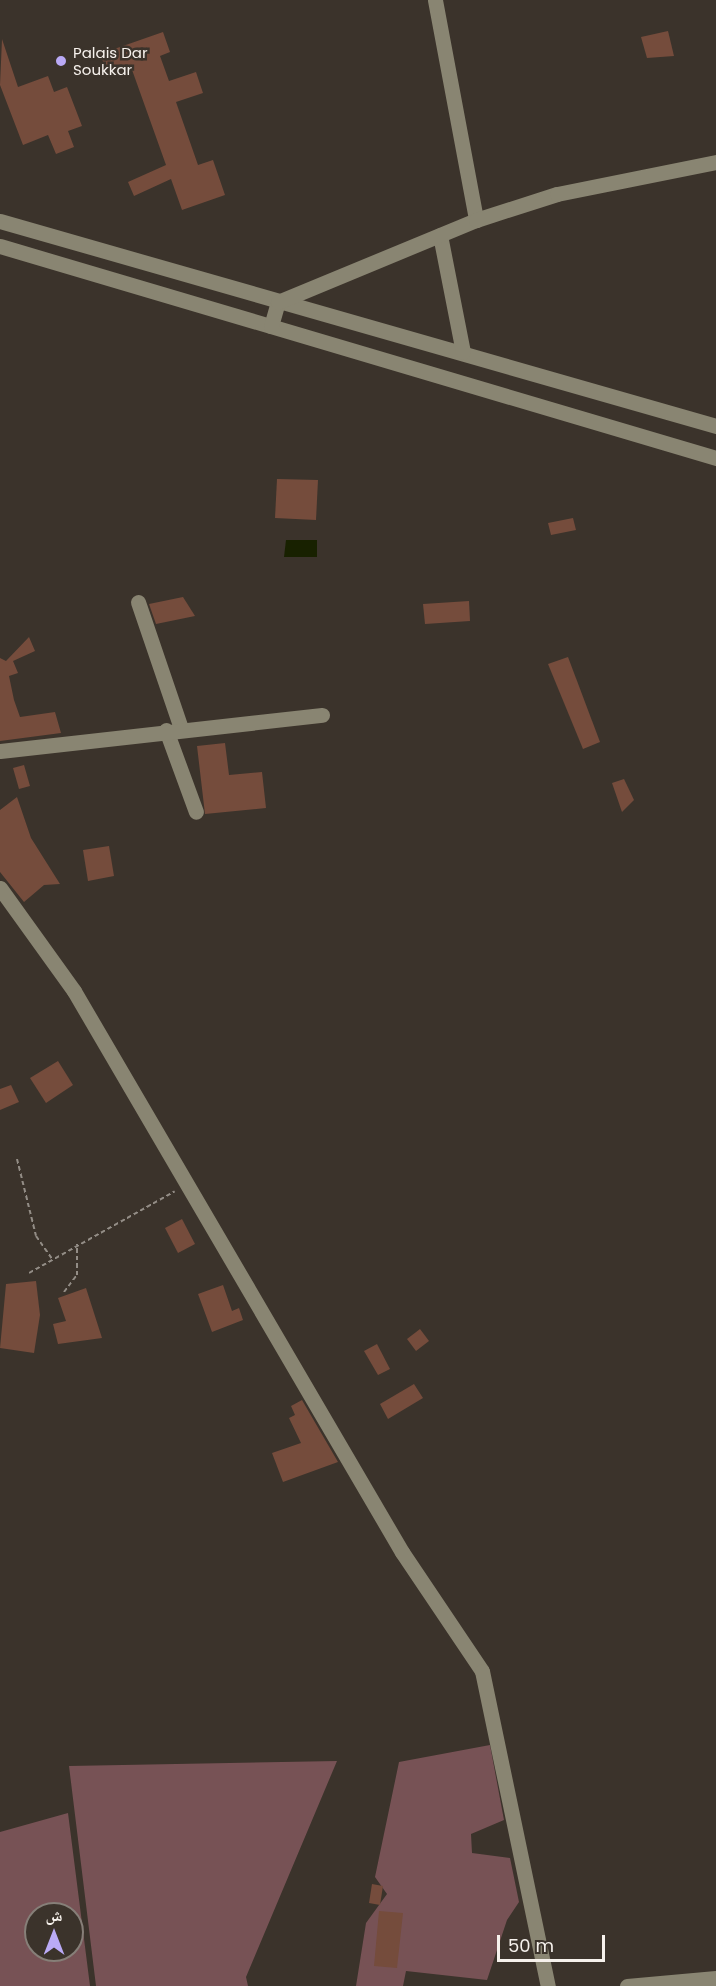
<!DOCTYPE html>
<meta charset="utf-8">
<style>
body{margin:0}
#map{position:relative;width:716px;height:1986px;overflow:hidden;background:#3b332b;font-family:Poppins,"Noto Naskh Arabic",sans-serif}
div>[style]{position:absolute}
[style*='--x']{left:calc(var(--x)*1px);top:calc(var(--y)*1px);width:calc(var(--w)*1px);rotate:calc(var(--a)*1deg)}
.green>*{inset:0;background:#775255}
.water>*{inset:0;background:#182100}
.building>*{inset:0;background:#754c3c}
.path>*{height:2px;margin-top:-1px;transform-origin:0;background:repeating-linear-gradient(90deg,#938d86 0 4.5px,transparent 0 7.5px)}
.minor>*{height:15px;margin:-7.5px;padding:0 7.5px;transform-origin:7.5px;border-radius:7.5px;background:#898572}
.dots>*{width:16px;height:16px;translate:-50% -50%;box-sizing:border-box;border:3px solid #3b332b;border-radius:50%}
span{translate:-50% -50%;white-space:nowrap;text-align:center;line-height:1.15;-webkit-text-stroke:5px #3b332b;paint-order:stroke}
.poi-label{font-size:15px;color:#f6f1ec}
.left{translate:0 -50%;text-align:left}
.north{position:absolute;left:24px;top:1902px;width:60px;height:60px;box-sizing:border-box;background:#3b332b;border:2px solid #867f78;border-radius:50%;rotate:0deg;font-size:16px;font-weight:700;line-height:24px;text-align:center;color:#f6f1ec}
.north::after{content:'';display:block;margin:auto;width:21px;height:27px;background:#baaaf6;clip-path:polygon(50% 0,100% 100%,50% 72%,0 100%)}
.scale{position:absolute;left:497px;top:1935px;width:108px;height:27px;box-sizing:border-box;border:3px solid #f6f1ec;border-top:0;padding-left:8px;font-size:18px;line-height:21px;white-space:nowrap;color:#f6f1ec;-webkit-text-stroke:4px #3b332b;paint-order:stroke}
</style>
<div id="map">
<div class="green">
<i style="clip-path:polygon(490px 1745px,504px 1820px,471px 1834px,472px 1853px,510px 1858px,519px 1902px,507px 1920px,487px 1980px,406px 1971px,403px 1986px,356px 1986px,366px 1923px,387px 1894px,375px 1877px,399px 1762px)"></i>
<i style="clip-path:polygon(337px 1761px,246px 1977px,248px 1986px,96px 1986px,69px 1766px)"></i>
<i style="clip-path:polygon(evenodd,68px 1813px,90px 1986px,0 1986px,0 1832px,68px 1813px,36px 1914px,72px 1914px,72px 1950px,36px 1950px,36px 1914px)"></i>
</div>
<div class="water">
<i style="clip-path:polygon(286px 540px,317px 540px,317px 557px,284px 557px)"></i>
</div>
<div class="building">
<i style="clip-path:polygon(668px 31px,674px 56px,647px 58px,641px 37px)"></i>
<i style="clip-path:polygon(163px 32px,170px 52px,160px 56px,169px 81px,196px 72px,203px 93px,176px 102px,198px 165px,213px 160px,225px 195px,182px 210px,171px 179px,134px 196px,128px 182px,166px 165px,131px 67px,108px 75px,100px 54px)"></i>
<i style="clip-path:polygon(2px 39px,18px 87px,48px 76px,54px 92px,67px 87px,82px 126px,68px 131px,74px 147px,56px 154px,48px 135px,23px 145px,0 85px)"></i>
<i style="clip-path:polygon(277px 479px,318px 480px,316px 520px,275px 518px)"></i>
<i style="clip-path:polygon(573px 518px,576px 530px,551px 535px,548px 523px)"></i>
<i style="clip-path:polygon(183px 597px,195px 616px,156px 624px,149px 604px)"></i>
<i style="clip-path:polygon(469px 601px,470px 621px,425px 624px,423px 604px)"></i>
<i style="clip-path:polygon(29px 637px,35px 651px,13px 661px,18px 673px,9px 676px,14px 700px,20px 717px,55px 712px,61px 733px,0 741px,0 658px,6px 661px)"></i>
<i style="clip-path:polygon(568px 657px,600px 742px,583px 749px,548px 664px)"></i>
<i style="clip-path:polygon(225px 743px,229px 775px,262px 772px,266px 808px,205px 814px,197px 746px)"></i>
<i style="clip-path:polygon(24px 765px,30px 786px,19px 789px,13px 768px)"></i>
<i style="clip-path:polygon(624px 779px,634px 800px,622px 812px,612px 783px)"></i>
<i style="clip-path:polygon(17px 797px,31px 838px,60px 884px,44px 885px,24px 902px,0 872px,0 810px)"></i>
<i style="clip-path:polygon(109px 846px,114px 876px,88px 881px,83px 850px)"></i>
<i style="clip-path:polygon(58px 1061px,73px 1085px,46px 1103px,30px 1078px)"></i>
<i style="clip-path:polygon(11px 1085px,19px 1102px,0 1110px,0 1089px)"></i>
<i style="clip-path:polygon(182px 1219px,195px 1244px,178px 1253px,165px 1228px)"></i>
<i style="clip-path:polygon(36px 1281px,40px 1315px,34px 1353px,0 1348px,6px 1284px)"></i>
<i style="clip-path:polygon(223px 1285px,232px 1311px,239px 1308px,243px 1320px,212px 1332px,198px 1294px)"></i>
<i style="clip-path:polygon(86px 1288px,102px 1338px,58px 1344px,53px 1324px,66px 1321px,58px 1298px)"></i>
<i style="clip-path:polygon(420px 1329px,429px 1341px,416px 1351px,407px 1339px)"></i>
<i style="clip-path:polygon(377px 1344px,390px 1369px,378px 1375px,364px 1351px)"></i>
<i style="clip-path:polygon(414px 1384px,423px 1398px,388px 1419px,380px 1404px)"></i>
<i style="clip-path:polygon(302px 1400px,338px 1462px,283px 1482px,272px 1453px,301px 1443px,289px 1418px,295px 1415px,291px 1406px)"></i>
<i style="clip-path:polygon(372px 1884px,383px 1886px,380px 1905px,369px 1903px)"></i>
<i style="clip-path:polygon(379px 1911px,403px 1913px,397px 1968px,374px 1966px)"></i>
</div>
<div class="path">
<i style="--x:17;--y:1159;--w:79;--a:76.1"></i>
<i style="--x:36;--y:1236;--w:28;--a:55"></i>
<i style="--x:29;--y:1273;--w:167;--a:-29.3"></i>
<i style="--x:64;--y:1292;--w:21;--a:-53"></i>
<i style="--x:77;--y:1275;--w:31;--a:-90"></i>
</div>
<div class="minor">
<i style="--x:435;--y:0;--w:224;--a:79.4"></i>
<i style="--x:0;--y:221;--w:745;--a:15.98"></i>
<i style="--x:440;--y:235;--w:119;--a:78.9"></i>
<i style="--x:0;--y:246;--w:747;--a:16.49"></i>
<i style="--x:271;--y:326;--w:25;--a:-74"></i>
<i style="--x:278;--y:302;--w:214;--a:-22.5"></i>
<i style="--x:476;--y:220;--w:85;--a:-17.8"></i>
<i style="--x:557;--y:194;--w:162;--a:-11.4"></i>
<i style="--x:138;--y:602;--w:133;--a:71.2"></i>
<i style="--x:166;--y:730;--w:87;--a:69.9"></i>
<i style="--x:0;--y:751;--w:324;--a:-6.4"></i>
<i style="--x:0;--y:888;--w:127;--a:54.3"></i>
<i style="--x:74;--y:991;--w:650;--a:59.69"></i>
<i style="--x:402;--y:1552;--w:143;--a:56.1"></i>
<i style="--x:482;--y:1671;--w:322;--a:78.2"></i>
<i style="--x:627;--y:1986;--w:89;--a:-5.1"></i>
</div>
<div class="dots">
<i style="left:61px;top:61px;background:#baaaf6"></i>
</div>
<div class="poi-label">
<span class="left" style="left:73px;top:61px">Palais Dar<br>Soukkar</span>
</div>
<div class="north">ش</div>
<div class="scale">50 m</div>
</div>
